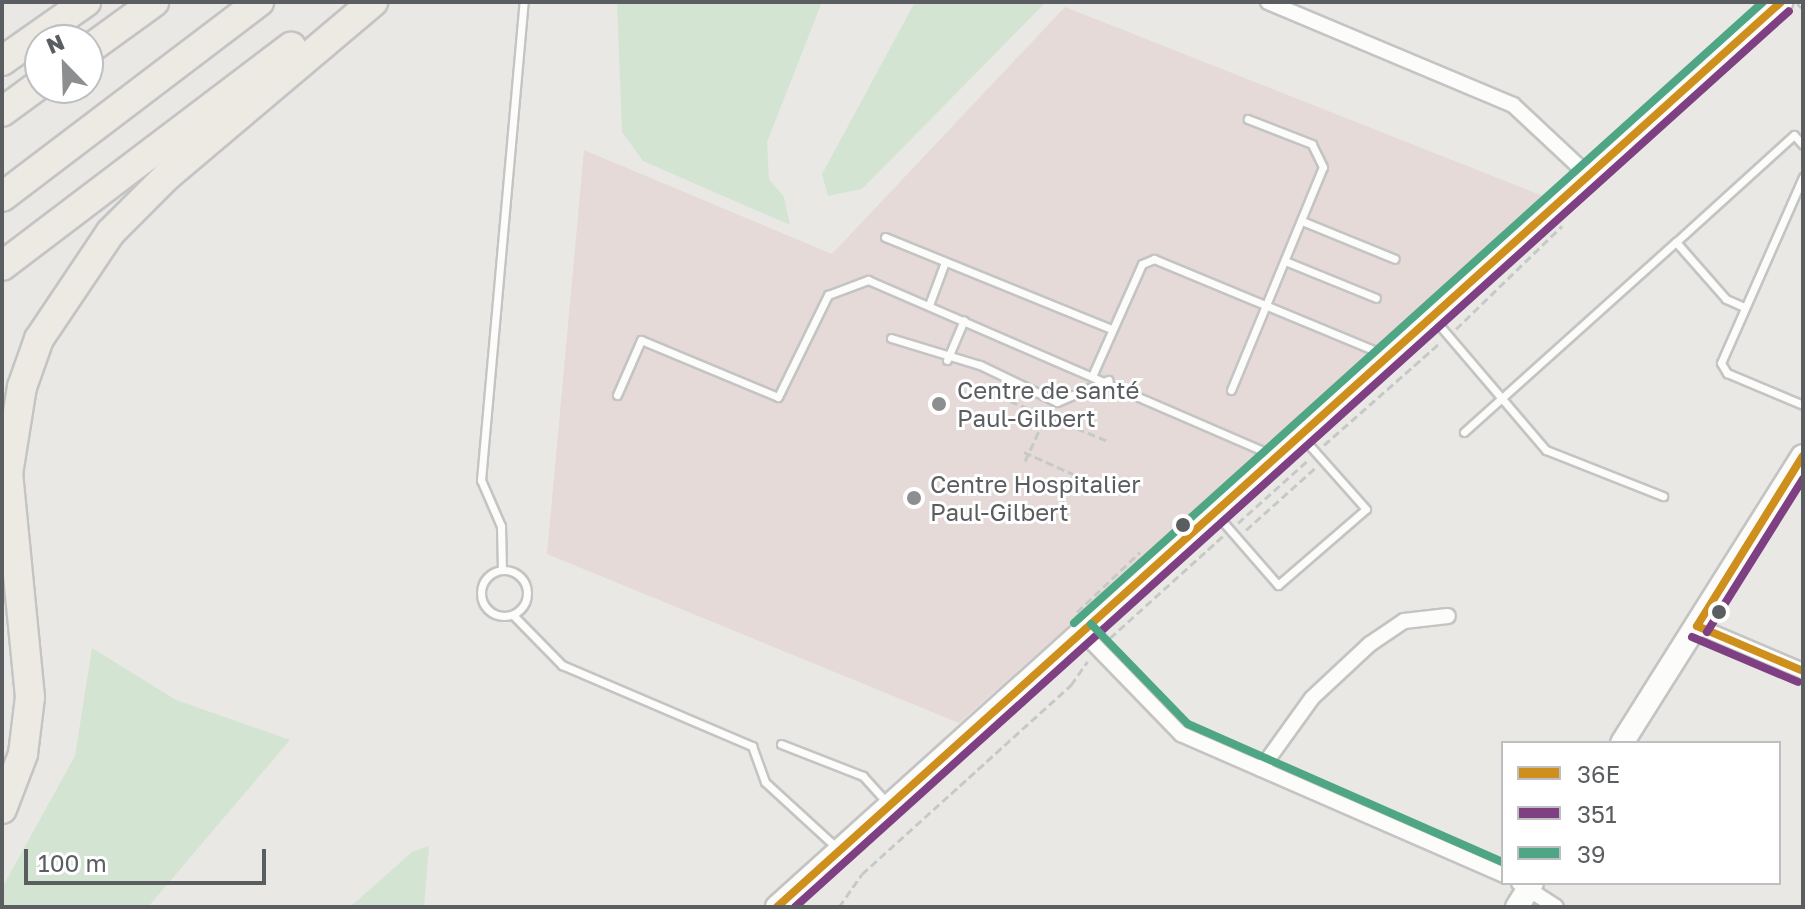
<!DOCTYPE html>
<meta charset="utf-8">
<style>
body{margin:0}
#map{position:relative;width:1805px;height:909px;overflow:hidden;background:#e9e8e5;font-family:"Golos Text",sans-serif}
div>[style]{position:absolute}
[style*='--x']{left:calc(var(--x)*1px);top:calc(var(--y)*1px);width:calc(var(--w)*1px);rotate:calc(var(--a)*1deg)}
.medical>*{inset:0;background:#e5dad8}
.green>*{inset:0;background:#d4e4d2}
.path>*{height:3px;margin-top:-1.5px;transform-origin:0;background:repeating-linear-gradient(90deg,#c5c9c7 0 8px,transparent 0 12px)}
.roads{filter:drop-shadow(2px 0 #c4c4c4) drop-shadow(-2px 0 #c4c4c4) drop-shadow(0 2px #c4c4c4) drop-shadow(0 -2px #c4c4c4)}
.lane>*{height:7px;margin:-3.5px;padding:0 3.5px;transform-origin:3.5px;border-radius:3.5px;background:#fcfcfb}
.lane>.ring{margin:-3.5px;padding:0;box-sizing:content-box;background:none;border:7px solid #fcfcfb;border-radius:50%}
.street>*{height:14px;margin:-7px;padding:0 7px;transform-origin:7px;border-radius:7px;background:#fcfcfb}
.secondary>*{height:22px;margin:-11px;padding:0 11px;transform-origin:11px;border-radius:11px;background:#fcfcfb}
.highway>*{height:28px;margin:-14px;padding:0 14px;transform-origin:14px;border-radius:14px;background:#eceae2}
.bus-1>*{height:8px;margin:-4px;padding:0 4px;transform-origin:4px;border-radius:4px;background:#ce8f1d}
.bus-2>*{height:8px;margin:-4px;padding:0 4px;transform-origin:4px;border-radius:4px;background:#7e4082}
.bus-3>*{height:8px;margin:-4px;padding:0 4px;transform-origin:4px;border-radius:4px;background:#4ea685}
.dots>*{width:22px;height:22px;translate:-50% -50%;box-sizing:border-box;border:4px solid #fff;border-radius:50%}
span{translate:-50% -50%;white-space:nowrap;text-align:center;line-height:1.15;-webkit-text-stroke:6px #fff;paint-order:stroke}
.poi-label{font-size:24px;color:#5b5e61}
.left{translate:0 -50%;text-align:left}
.frame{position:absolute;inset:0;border:4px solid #5b5e61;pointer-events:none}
.legend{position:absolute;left:1501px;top:741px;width:280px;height:144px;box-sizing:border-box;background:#fff;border:2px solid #bdbfc0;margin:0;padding:10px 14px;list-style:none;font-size:24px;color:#5b5e61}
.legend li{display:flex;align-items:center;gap:16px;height:40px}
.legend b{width:40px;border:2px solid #bdbfc0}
.north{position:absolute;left:24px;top:24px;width:80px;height:80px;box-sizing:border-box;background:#fff;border:2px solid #bdbfc0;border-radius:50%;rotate:337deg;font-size:22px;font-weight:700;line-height:32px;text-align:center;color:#5b5e61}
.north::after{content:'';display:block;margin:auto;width:28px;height:36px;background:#8d8e8f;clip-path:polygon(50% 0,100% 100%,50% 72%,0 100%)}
.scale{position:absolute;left:24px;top:849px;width:242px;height:36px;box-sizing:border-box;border:4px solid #5b5e61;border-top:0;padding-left:10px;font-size:24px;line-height:28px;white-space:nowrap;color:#5b5e61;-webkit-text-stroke:6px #fff;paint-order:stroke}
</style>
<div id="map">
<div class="medical">
<i style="clip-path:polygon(1065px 7px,1548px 198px,959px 723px,547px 554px,584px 150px,832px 254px)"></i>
</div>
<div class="green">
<i style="clip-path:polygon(617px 2px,822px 2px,767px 142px,769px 179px,784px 197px,790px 225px,643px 161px,622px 132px)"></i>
<i style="clip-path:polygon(915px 2px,1046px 2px,862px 189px,828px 196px,822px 174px)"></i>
<i style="clip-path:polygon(92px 648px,176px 700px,290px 740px,148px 907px,2px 907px,2px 888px,75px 756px)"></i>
<i style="clip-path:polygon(429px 846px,424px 907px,350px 907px,412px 852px)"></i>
</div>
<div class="path">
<i style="--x:1456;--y:329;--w:148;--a:-44.2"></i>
<i style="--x:1010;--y:401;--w:108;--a:22.3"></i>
<i style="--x:1324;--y:445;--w:156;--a:-41.4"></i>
<i style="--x:1024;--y:452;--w:73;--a:24.1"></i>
<i style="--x:1025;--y:461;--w:57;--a:-65.2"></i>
<i style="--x:1238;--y:523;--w:93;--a:-41.9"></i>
<i style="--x:1246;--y:530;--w:93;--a:-41.9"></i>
<i style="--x:1077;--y:612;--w:87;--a:-43.6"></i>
<i style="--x:1110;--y:638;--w:152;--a:-42.1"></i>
<i style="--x:839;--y:907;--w:40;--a:-55.1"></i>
<i style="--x:862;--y:874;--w:282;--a:-42.1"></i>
<i style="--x:1071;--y:685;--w:29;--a:-55"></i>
</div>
<div class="roads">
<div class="lane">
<i style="--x:1802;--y:2;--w:1;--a:45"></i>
<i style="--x:1803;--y:177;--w:203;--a:113.8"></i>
<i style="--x:1721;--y:363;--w:12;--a:59"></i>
<i style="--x:1727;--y:373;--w:82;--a:22.8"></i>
<i style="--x:1302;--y:221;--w:100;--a:22.2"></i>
<i style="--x:885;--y:237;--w:245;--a:22.1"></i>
<i style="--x:1285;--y:261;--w:98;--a:22.1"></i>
<i style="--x:929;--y:305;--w:46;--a:-69.6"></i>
<i style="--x:1744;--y:307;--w:20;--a:-156"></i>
<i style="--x:1726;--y:299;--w:76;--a:-131.3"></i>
<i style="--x:1676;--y:242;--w:159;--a:-42.2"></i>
<i style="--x:1794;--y:135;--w:13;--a:48"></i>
<i style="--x:1434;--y:319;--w:172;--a:49.5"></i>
<i style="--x:1546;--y:450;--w:126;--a:21.5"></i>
<i style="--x:891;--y:338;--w:93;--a:16.9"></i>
<i style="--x:980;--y:365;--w:85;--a:25.7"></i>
<i style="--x:1057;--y:402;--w:56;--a:-23.3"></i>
<i style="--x:947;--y:360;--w:43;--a:-67"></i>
<i style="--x:1093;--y:374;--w:120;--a:-66"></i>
<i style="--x:1142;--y:264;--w:13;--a:-23"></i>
<i style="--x:1154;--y:259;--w:248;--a:22.5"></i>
<i style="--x:1231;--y:390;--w:241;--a:-67.6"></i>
<i style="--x:1323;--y:167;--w:25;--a:-116"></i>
<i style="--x:1312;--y:144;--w:69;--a:-158.7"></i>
<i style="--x:617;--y:395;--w:60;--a:-66.4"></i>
<i style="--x:641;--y:340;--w:148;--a:22.6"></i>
<i style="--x:778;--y:397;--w:114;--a:-63.9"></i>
<i style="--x:828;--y:295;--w:43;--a:-20.6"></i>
<i style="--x:868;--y:280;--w:440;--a:23.4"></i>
<i style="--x:1464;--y:432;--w:285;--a:-41.9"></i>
<i style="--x:1217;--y:515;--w:93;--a:48.9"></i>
<i style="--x:1278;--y:585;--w:116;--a:-40.8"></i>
<i style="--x:1366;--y:509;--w:95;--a:-131.6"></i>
<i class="ring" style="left:481px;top:570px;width:39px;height:39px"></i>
<i style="--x:502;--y:570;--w:44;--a:-91.3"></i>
<i style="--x:501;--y:526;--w:50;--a:-113.5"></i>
<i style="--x:481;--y:480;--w:480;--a:-84.9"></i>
<i style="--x:513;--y:615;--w:70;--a:45.6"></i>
<i style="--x:562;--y:665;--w:207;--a:23.1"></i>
<i style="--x:752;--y:746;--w:38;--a:70"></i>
<i style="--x:765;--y:782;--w:99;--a:42.5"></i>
<i style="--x:781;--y:744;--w:88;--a:21.3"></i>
<i style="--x:863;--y:776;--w:38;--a:48"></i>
</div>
<div class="street">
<i style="--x:1268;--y:2;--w:266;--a:22.8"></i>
<i style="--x:1513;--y:105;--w:103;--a:43"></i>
<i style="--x:1697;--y:626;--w:115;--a:23"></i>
<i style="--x:1082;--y:632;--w:142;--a:45.9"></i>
<i style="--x:1181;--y:734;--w:352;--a:23.6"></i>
<i style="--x:1261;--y:769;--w:87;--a:-54.3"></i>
<i style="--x:1312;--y:698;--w:79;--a:-43"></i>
<i style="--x:1370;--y:644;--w:41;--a:-34.1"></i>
<i style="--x:1404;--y:621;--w:44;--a:-6.5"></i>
<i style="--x:1519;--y:883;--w:44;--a:33"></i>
</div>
<div class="secondary">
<i style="--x:1622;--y:743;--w:339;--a:-57.8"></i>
<i style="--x:777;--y:907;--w:1352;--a:-42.03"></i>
<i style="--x:1517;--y:907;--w:28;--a:-58"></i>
</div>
<div class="highway">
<i style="--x:88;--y:50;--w:82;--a:-36"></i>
<i style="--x:2;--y:61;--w:103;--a:-35.1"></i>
<i style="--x:2;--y:112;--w:47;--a:-36.4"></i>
<i style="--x:2;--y:197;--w:323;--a:-37.2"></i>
<i style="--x:2;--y:266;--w:363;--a:-37.2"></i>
<i style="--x:2;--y:809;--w:59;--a:-69.1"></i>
<i style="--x:23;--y:754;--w:57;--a:-83"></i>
<i style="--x:30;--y:697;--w:224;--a:-95.6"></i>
<i style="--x:8;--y:474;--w:88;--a:-80.9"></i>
<i style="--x:22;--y:387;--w:51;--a:-70.5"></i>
<i style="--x:39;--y:339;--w:129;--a:-56.1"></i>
<i style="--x:111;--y:232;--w:79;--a:-45"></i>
<i style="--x:167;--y:176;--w:270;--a:-40.2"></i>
</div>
</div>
<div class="bus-1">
<i style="--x:1697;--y:626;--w:200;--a:-58.1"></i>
<i style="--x:1697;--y:626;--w:115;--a:23"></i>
<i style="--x:777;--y:907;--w:1352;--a:-42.03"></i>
</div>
<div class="bus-2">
<i style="--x:1707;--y:632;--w:181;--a:-57.9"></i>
<i style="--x:1692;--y:637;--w:115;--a:23"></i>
<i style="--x:795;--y:907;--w:1338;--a:-42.03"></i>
</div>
<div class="bus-3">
<i style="--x:1074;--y:623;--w:928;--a:-42.03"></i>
<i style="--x:1091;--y:624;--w:139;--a:45.9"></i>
<i style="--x:1188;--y:724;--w:344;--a:23.7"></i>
</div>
<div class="dots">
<i style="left:939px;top:404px;background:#8d8e8f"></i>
<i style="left:914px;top:498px;background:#8d8e8f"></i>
<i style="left:1183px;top:525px;background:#5b5e61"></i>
<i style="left:1719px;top:612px;background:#5b5e61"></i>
</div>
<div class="poi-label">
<span class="left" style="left:957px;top:404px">Centre de santé<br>Paul-Gilbert</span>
<span class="left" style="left:930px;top:498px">Centre Hospitalier<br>Paul-Gilbert</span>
</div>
<div class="frame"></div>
<ul class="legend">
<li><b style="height:10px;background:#ce8f1d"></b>36E</li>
<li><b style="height:10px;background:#7e4082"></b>351</li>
<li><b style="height:10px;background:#4ea685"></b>39</li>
</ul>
<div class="north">N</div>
<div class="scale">100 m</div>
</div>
